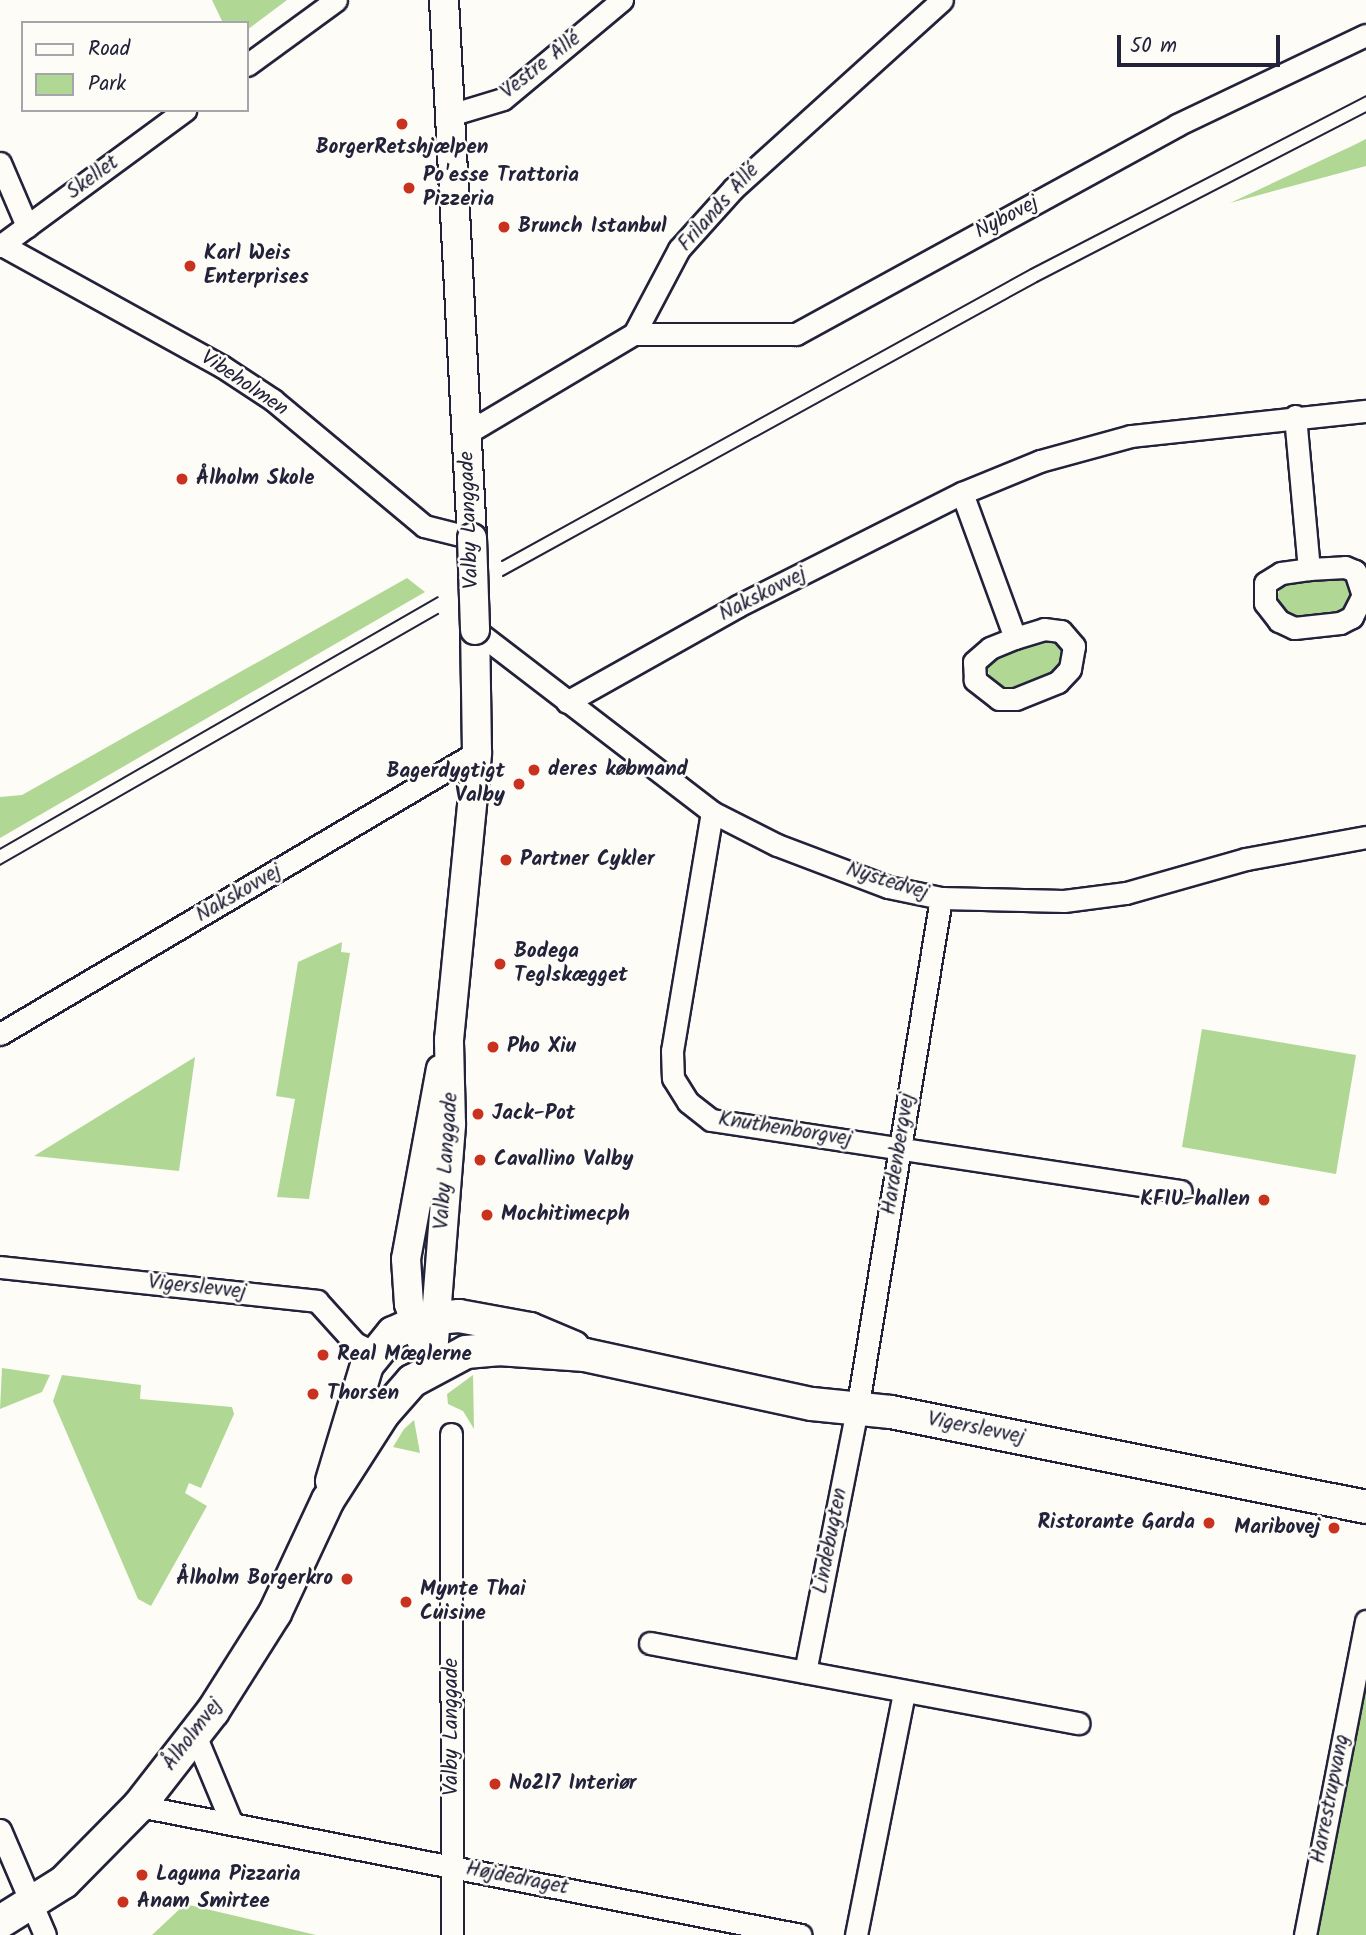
<!DOCTYPE html>
<meta charset="utf-8">
<style>
body{margin:0}
#map{position:relative;width:1366px;height:1935px;overflow:hidden;background:#fdfcf7;font-family:Kalam,sans-serif}
div>[style]{position:absolute}
[style*='--x']{left:calc(var(--x)*1px);top:calc(var(--y)*1px);width:calc(var(--w)*1px);rotate:calc(var(--a)*1deg)}
.green>*{inset:0;background:#b0d894}
.roads{filter:drop-shadow(2px 0 #22223b) drop-shadow(-2px 0 #22223b) drop-shadow(0 2px #22223b) drop-shadow(0 -2px #22223b)}
.street>*{height:21px;margin:-10.5px;padding:0 10.5px;transform-origin:10.5px;border-radius:10.5px;background:#fdfcf7}
.secondary>*{height:28px;margin:-14px;padding:0 14px;transform-origin:14px;border-radius:14px;background:#fdfcf7}
.primary>*{height:32px;margin:-16px;padding:0 16px;transform-origin:16px;border-radius:16px;background:#fdfcf7}
.tram>*{height:2px;margin:-1px;padding:0 1px;transform-origin:1px;border-radius:1px;background:#22223b}
.bridges{filter:drop-shadow(2px 0 #22223b) drop-shadow(-2px 0 #22223b) drop-shadow(0 2px #22223b) drop-shadow(0 -2px #22223b)}
.secondary-bridge>*{height:28px;margin:-14px;padding:0 14px;transform-origin:14px;border-radius:14px;background:#fdfcf7}
.dots>*{width:19px;height:19px;translate:-50% -50%;box-sizing:border-box;border:4px solid #fdfcf7;border-radius:50%}
span{translate:-50% -50%;white-space:nowrap;text-align:center;line-height:1.15;-webkit-text-stroke:5px #fdfcf7;paint-order:stroke}
.street-label{font-size:21px;color:#22223b}
.poi-label{font-size:21px;color:#22223b;font-weight:700}
.left{translate:0 -50%;text-align:left}
.right{translate:-100% -50%;text-align:right}
.legend{position:absolute;left:21px;top:21px;width:228px;height:91px;box-sizing:border-box;background:#fdfcf7;border:2px solid #a5a5ac;margin:0;padding:9px 12px;list-style:none;font-size:21px;color:#22223b}
.legend li{display:flex;align-items:center;gap:14px;height:35px}
.legend b{width:35px;border:2px solid #a5a5ac}
.scale{position:absolute;left:1117px;top:35px;width:163px;height:32px;box-sizing:border-box;border:4px solid #22223b;border-top:0;padding-left:9px;font-size:21px;line-height:24px;white-space:nowrap;color:#22223b;-webkit-text-stroke:5px #fdfcf7;paint-order:stroke}
</style>
<div id="map">
<div class="green">
<i style="clip-path:polygon(212px 0,287px 0,247px 30px,247px 23px,223px 23px)"></i>
<i style="clip-path:polygon(1366px 139px,1366px 166px,1230px 203px,1352px 146px)"></i>
<i style="clip-path:polygon(1337px 576px,1348px 581px,1353px 591px,1344px 614px,1298px 620px,1276px 601px,1282px 582px)"></i>
<i style="clip-path:polygon(407px 578px,425px 592px,0 838px,0 797px,22px 795px)"></i>
<i style="clip-path:polygon(1045px 636px,1060px 643px,1064px 651px,1060px 670px,1016px 691px,1005px 691px,991px 680px,987px 668px,994px 656px)"></i>
<i style="clip-path:polygon(342px 942px,341px 952px,350px 953px,309px 1199px,277px 1197px,295px 1099px,276px 1096px,298px 962px)"></i>
<i style="clip-path:polygon(1202px 1029px,1356px 1055px,1336px 1174px,1182px 1147px)"></i>
<i style="clip-path:polygon(195px 1057px,179px 1171px,34px 1156px)"></i>
<i style="clip-path:polygon(2px 1368px,50px 1375px,42px 1392px,0 1409px)"></i>
<i style="clip-path:polygon(62px 1375px,141px 1385px,140px 1399px,232px 1407px,234px 1414px,201px 1488px,189px 1483px,185px 1493px,207px 1506px,151px 1606px,138px 1599px,53px 1401px)"></i>
<i style="clip-path:polygon(473px 1375px,474px 1429px,463px 1411px,448px 1404px,447px 1394px)"></i>
<i style="clip-path:polygon(414px 1420px,420px 1453px,393px 1447px,404px 1429px)"></i>
<i style="clip-path:polygon(1366px 1681px,1366px 1935px,1318px 1935px)"></i>
<i style="clip-path:polygon(185px 1904px,316px 1935px,152px 1935px)"></i>
</div>
<div class="roads">
<div class="street">
<i style="--x:247;--y:65;--w:110;--a:-36.1"></i>
<i style="--x:450;--y:115;--w:55;--a:-16.8"></i>
<i style="--x:503;--y:99;--w:155;--a:-39.8"></i>
<i style="--x:0;--y:163;--w:69;--a:66.8"></i>
<i style="--x:2;--y:245;--w:252;--a:28.9"></i>
<i style="--x:223;--y:367;--w:60;--a:33.4"></i>
<i style="--x:273;--y:400;--w:197;--a:39.8"></i>
<i style="--x:424;--y:526;--w:49;--a:14"></i>
<i style="--x:0;--y:246;--w:230;--a:-36.3"></i>
<i style="--x:634;--y:334;--w:162;--a:0"></i>
<i style="--x:796;--y:334;--w:435;--a:-28.7"></i>
<i style="--x:1177;--y:125;--w:209;--a:-25.5"></i>
<i style="--x:1295;--y:416;--w:154;--a:84.8"></i>
<i style="--x:1309;--y:569;--w:36;--a:-3"></i>
<i style="--x:1345;--y:567;--w:11;--a:22"></i>
<i style="--x:1355;--y:571;--w:25;--a:72"></i>
<i style="--x:1363;--y:595;--w:25;--a:117"></i>
<i style="--x:1352;--y:617;--w:13;--a:153"></i>
<i style="--x:1340;--y:623;--w:46;--a:173.8"></i>
<i style="--x:1294;--y:628;--w:17;--a:-155"></i>
<i style="--x:1279;--y:621;--w:23;--a:-128"></i>
<i style="--x:1265;--y:603;--w:20;--a:-90"></i>
<i style="--x:1265;--y:583;--w:19;--a:-32"></i>
<i style="--x:1281;--y:573;--w:28;--a:-8"></i>
<i style="--x:467;--y:433;--w:194;--a:-30.7"></i>
<i style="--x:634;--y:334;--w:96;--a:-62.1"></i>
<i style="--x:679;--y:249;--w:82;--a:-48"></i>
<i style="--x:734;--y:188;--w:280;--a:-42.1"></i>
<i style="--x:962;--y:493;--w:154;--a:69.9"></i>
<i style="--x:1015;--y:638;--w:30;--a:-17"></i>
<i style="--x:1044;--y:629;--w:17;--a:7"></i>
<i style="--x:1061;--y:631;--w:20;--a:49"></i>
<i style="--x:1074;--y:646;--w:23;--a:100"></i>
<i style="--x:1070;--y:669;--w:18;--a:133"></i>
<i style="--x:1058;--y:682;--w:45;--a:158"></i>
<i style="--x:1016;--y:699;--w:17;--a:180"></i>
<i style="--x:999;--y:699;--w:31;--a:-142"></i>
<i style="--x:975;--y:680;--w:18;--a:-93"></i>
<i style="--x:974;--y:662;--w:21;--a:-41"></i>
<i style="--x:990;--y:648;--w:27;--a:-22"></i>
<i style="--x:475;--y:630;--w:299;--a:37.5"></i>
<i style="--x:712;--y:812;--w:73;--a:26.9"></i>
<i style="--x:777;--y:845;--w:119;--a:20.7"></i>
<i style="--x:888;--y:887;--w:54;--a:11.7"></i>
<i style="--x:941;--y:898;--w:123;--a:1.4"></i>
<i style="--x:1064;--y:901;--w:63;--a:-7.4"></i>
<i style="--x:1126;--y:893;--w:125;--a:-15.8"></i>
<i style="--x:1246;--y:859;--w:122;--a:-10.4"></i>
<i style="--x:567;--y:702;--w:196;--a:-29.3"></i>
<i style="--x:738;--y:606;--w:251;--a:-26.8"></i>
<i style="--x:962;--y:493;--w:84;--a:-22.3"></i>
<i style="--x:1040;--y:461;--w:94;--a:-15.4"></i>
<i style="--x:1131;--y:436;--w:236;--a:-6.1"></i>
<i style="--x:712;--y:812;--w:242;--a:99.5"></i>
<i style="--x:672;--y:1051;--w:27;--a:88"></i>
<i style="--x:673;--y:1078;--w:28;--a:58"></i>
<i style="--x:688;--y:1102;--w:29;--a:38"></i>
<i style="--x:711;--y:1120;--w:475;--a:8.6"></i>
<i style="--x:0;--y:1034;--w:554;--a:-30.59"></i>
<i style="--x:0;--y:1267;--w:319;--a:6.1"></i>
<i style="--x:317;--y:1301;--w:57;--a:47.9"></i>
<i style="--x:355;--y:1343;--w:20;--a:27"></i>
<i style="--x:451;--y:1434;--w:501;--a:89.89"></i>
<i style="--x:650;--y:1643;--w:436;--a:10.6"></i>
<i style="--x:805;--y:1672;--w:267;--a:-78.8"></i>
<i style="--x:857;--y:1410;--w:519;--a:-80.68"></i>
<i style="--x:195;--y:1735;--w:96;--a:67.4"></i>
<i style="--x:139;--y:1806;--w:674;--a:11.03"></i>
<i style="--x:0;--y:1830;--w:114;--a:66.8"></i>
<i style="--x:856;--y:1935;--w:248;--a:-78.8"></i>
<i style="--x:1305;--y:1935;--w:320;--a:-79"></i>
</div>
<div class="secondary">
<i style="--x:444;--y:0;--w:539;--a:87.02"></i>
<i style="--x:423;--y:1345;--w:43;--a:-108.9"></i>
<i style="--x:409;--y:1304;--w:45;--a:-93.8"></i>
<i style="--x:406;--y:1259;--w:193;--a:-79.6"></i>
<i style="--x:432;--y:1367;--w:244;--a:-85.5"></i>
<i style="--x:451;--y:1124;--w:84;--a:-91.4"></i>
<i style="--x:449;--y:1040;--w:289;--a:-84.4"></i>
<i style="--x:477;--y:752;--w:122;--a:-90.9"></i>
</div>
<div class="primary">
<i style="--x:332;--y:1481;--w:121;--a:-73.2"></i>
<i style="--x:367;--y:1365;--w:41;--a:-50.9"></i>
<i style="--x:393;--y:1333;--w:34;--a:-24"></i>
<i style="--x:424;--y:1319;--w:35;--a:-5"></i>
<i style="--x:459;--y:1316;--w:72;--a:10.4"></i>
<i style="--x:530;--y:1329;--w:47;--a:22.7"></i>
<i style="--x:0;--y:1922;--w:75;--a:-32"></i>
<i style="--x:64;--y:1882;--w:107;--a:-45.4"></i>
<i style="--x:139;--y:1806;--w:120;--a:-52.1"></i>
<i style="--x:213;--y:1711;--w:116;--a:-57.7"></i>
<i style="--x:275;--y:1613;--w:125;--a:-64.9"></i>
<i style="--x:328;--y:1500;--w:102;--a:-57.4"></i>
<i style="--x:383;--y:1414;--w:44;--a:-48.7"></i>
<i style="--x:412;--y:1381;--w:61;--a:-28.2"></i>
<i style="--x:466;--y:1352;--w:32;--a:-5"></i>
<i style="--x:498;--y:1349;--w:87;--a:3.9"></i>
<i style="--x:585;--y:1355;--w:232;--a:12.2"></i>
<i style="--x:812;--y:1404;--w:79;--a:5.8"></i>
<i style="--x:891;--y:1412;--w:484;--a:11.3"></i>
</div>
</div>
<div class="tram">
<i style="--x:502;--y:561;--w:604;--a:-28.9"></i>
<i style="--x:1031;--y:269;--w:377;--a:-27.3"></i>
<i style="--x:503;--y:576;--w:610;--a:-28.84"></i>
<i style="--x:1037;--y:282;--w:370;--a:-27.3"></i>
<i style="--x:0;--y:849;--w:505;--a:-29.91"></i>
<i style="--x:0;--y:865;--w:505;--a:-29.82"></i>
</div>
<div class="bridges">
<div class="secondary-bridge">
<i style="--x:472;--y:538;--w:92;--a:88.1"></i>
</div>
</div>
<div class="dots">
<i style="left:402px;top:124px;background:#c8321e"></i>
<i style="left:409px;top:188px;background:#c8321e"></i>
<i style="left:504px;top:227px;background:#c8321e"></i>
<i style="left:190px;top:266px;background:#c8321e"></i>
<i style="left:182px;top:479px;background:#c8321e"></i>
<i style="left:534px;top:770px;background:#c8321e"></i>
<i style="left:519px;top:784px;background:#c8321e"></i>
<i style="left:506px;top:860px;background:#c8321e"></i>
<i style="left:500px;top:964px;background:#c8321e"></i>
<i style="left:493px;top:1047px;background:#c8321e"></i>
<i style="left:478px;top:1114px;background:#c8321e"></i>
<i style="left:480px;top:1160px;background:#c8321e"></i>
<i style="left:1264px;top:1200px;background:#c8321e"></i>
<i style="left:487px;top:1215px;background:#c8321e"></i>
<i style="left:323px;top:1355px;background:#c8321e"></i>
<i style="left:313px;top:1394px;background:#c8321e"></i>
<i style="left:1209px;top:1523px;background:#c8321e"></i>
<i style="left:1334px;top:1528px;background:#c8321e"></i>
<i style="left:347px;top:1579px;background:#c8321e"></i>
<i style="left:406px;top:1602px;background:#c8321e"></i>
<i style="left:495px;top:1784px;background:#c8321e"></i>
<i style="left:142px;top:1875px;background:#c8321e"></i>
<i style="left:123px;top:1902px;background:#c8321e"></i>
</div>
<div class="street-label">
<span style="left:541px;top:66px;rotate:-38deg">Vestre Allé</span>
<span style="left:93px;top:178px;rotate:-36deg">Skellet</span>
<span style="left:719px;top:208px;rotate:-48deg">Frilands Allé</span>
<span style="left:1007px;top:218px;rotate:-28deg">Nybovej</span>
<span style="left:244px;top:384px;rotate:34deg">Vibeholmen</span>
<span style="left:470px;top:520px;rotate:-92deg">Valby Langgade</span>
<span style="left:763px;top:595px;rotate:-27deg">Nakskovvej</span>
<span style="left:887px;top:882px;rotate:17deg">Nystedvej</span>
<span style="left:239px;top:894px;rotate:-30deg">Nakskovvej</span>
<span style="left:785px;top:1130px;rotate:9deg">Knuthenborgvej</span>
<span style="left:899px;top:1154px;rotate:-81deg">Hardenbergvej</span>
<span style="left:447px;top:1161px;rotate:-86deg">Valby Langgade</span>
<span style="left:197px;top:1288px;rotate:6deg">Vigerslevvej</span>
<span style="left:976px;top:1429px;rotate:11deg">Vigerslevvej</span>
<span style="left:831px;top:1541px;rotate:-79deg">Lindebugten</span>
<span style="left:452px;top:1727px;rotate:-90deg">Valby Langgade</span>
<span style="left:193px;top:1735px;rotate:-53deg">Ålholmvej</span>
<span style="left:1331px;top:1799px;rotate:-79deg">Harrestrupvang</span>
<span style="left:517px;top:1879px;rotate:11deg">Højdedraget</span>
</div>
<div class="poi-label">
<span style="left:402px;top:148px">BorgerRetshjælpen</span>
<span class="left" style="left:423px;top:188px">Po'esse Trattoria<br>Pizzeria</span>
<span class="left" style="left:518px;top:227px">Brunch Istanbul</span>
<span class="left" style="left:204px;top:266px">Karl Weis<br>Enterprises</span>
<span class="left" style="left:196px;top:479px">Ålholm Skole</span>
<span class="left" style="left:548px;top:770px">deres købmand</span>
<span class="right" style="left:505px;top:784px">Bagerdygtigt<br>Valby</span>
<span class="left" style="left:520px;top:860px">Partner Cykler</span>
<span class="left" style="left:514px;top:964px">Bodega<br>Teglskægget</span>
<span class="left" style="left:507px;top:1047px">Pho Xiu</span>
<span class="left" style="left:492px;top:1114px">Jack-Pot</span>
<span class="left" style="left:494px;top:1160px">Cavallino Valby</span>
<span class="right" style="left:1250px;top:1200px">KFIU-hallen</span>
<span class="left" style="left:501px;top:1215px">Mochitimecph</span>
<span class="left" style="left:337px;top:1355px">Real Mæglerne</span>
<span class="left" style="left:327px;top:1394px">Thorsen</span>
<span class="right" style="left:1195px;top:1523px">Ristorante Garda</span>
<span class="right" style="left:1320px;top:1528px">Maribovej</span>
<span class="right" style="left:333px;top:1579px">Ålholm Borgerkro</span>
<span class="left" style="left:420px;top:1602px">Mynte Thai<br>Cuisine</span>
<span class="left" style="left:509px;top:1784px">No217 Interiør</span>
<span class="left" style="left:156px;top:1875px">Laguna Pizzaria</span>
<span class="left" style="left:137px;top:1902px">Anam Smirtee</span>
</div>
<ul class="legend">
<li><b style="height:9px;background:#fdfcf7"></b>Road</li>
<li><b style="height:19px;background:#b0d894"></b>Park</li>
</ul>
<div class="scale">50 m</div>
</div>
